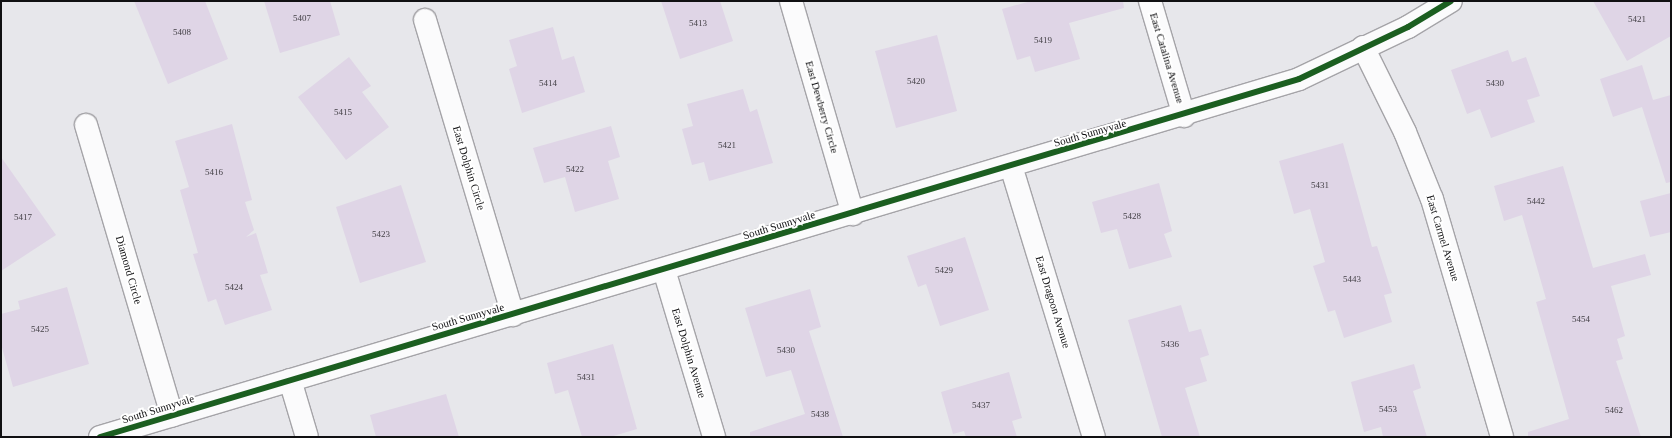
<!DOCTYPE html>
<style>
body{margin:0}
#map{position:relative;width:1672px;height:438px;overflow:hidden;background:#e7e7eb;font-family:Georgia,serif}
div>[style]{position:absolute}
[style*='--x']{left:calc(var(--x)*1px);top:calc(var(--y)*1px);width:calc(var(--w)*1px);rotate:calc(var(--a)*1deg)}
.building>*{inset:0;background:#dfd5e6}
.roads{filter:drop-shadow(1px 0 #a5a4a8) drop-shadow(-1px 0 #a5a4a8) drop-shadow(0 1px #a5a4a8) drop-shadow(0 -1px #a5a4a8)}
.minor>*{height:22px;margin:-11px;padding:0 11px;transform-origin:11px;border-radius:11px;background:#fbfbfc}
.cycleway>*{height:6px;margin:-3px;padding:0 3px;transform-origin:3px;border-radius:3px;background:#1b5e20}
span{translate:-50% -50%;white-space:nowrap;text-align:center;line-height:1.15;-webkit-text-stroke:4px #fff;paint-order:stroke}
.number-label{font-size:9px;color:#444147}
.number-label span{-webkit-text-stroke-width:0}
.street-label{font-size:11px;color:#101012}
.frame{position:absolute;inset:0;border:2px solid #101012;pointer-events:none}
</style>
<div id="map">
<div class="building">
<i style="clip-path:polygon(134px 1px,205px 1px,228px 59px,168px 84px)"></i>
<i style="clip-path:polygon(264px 1px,330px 1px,340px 35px,280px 53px)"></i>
<i style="clip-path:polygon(661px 1px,720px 1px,733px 41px,680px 59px)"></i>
<i style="clip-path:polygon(1031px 1px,1123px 1px,1124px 8px,1069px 23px,1080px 59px,1035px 72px,1030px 56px,1017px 60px,1002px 9px)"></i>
<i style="clip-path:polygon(1593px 1px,1671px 1px,1671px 36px,1627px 61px)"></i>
<i style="clip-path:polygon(553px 27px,562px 60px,574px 56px,585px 92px,522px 113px,509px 69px,517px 66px,509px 40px)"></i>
<i style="clip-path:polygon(937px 35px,957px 111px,896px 128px,875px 51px)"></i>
<i style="clip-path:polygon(1508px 50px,1512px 62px,1526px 57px,1540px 96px,1527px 100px,1535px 122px,1491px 138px,1480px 109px,1467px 114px,1451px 70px)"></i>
<i style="clip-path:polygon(349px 57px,371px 86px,362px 92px,389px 127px,346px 160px,298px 97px)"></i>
<i style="clip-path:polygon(1642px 65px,1653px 100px,1671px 95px,1671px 182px,1666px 183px,1642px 107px,1613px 117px,1600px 79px)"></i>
<i style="clip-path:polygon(743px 89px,750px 112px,757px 109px,773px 163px,709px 181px,704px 162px,692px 165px,682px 129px,693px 126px,687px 104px)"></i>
<i style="clip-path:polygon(232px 124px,252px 200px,245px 202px,254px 230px,246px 237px,256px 233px,268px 273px,260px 275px,272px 310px,225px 325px,216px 299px,208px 302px,193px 254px,198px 253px,180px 190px,189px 187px,175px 141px)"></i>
<i style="clip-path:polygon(611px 126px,620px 157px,608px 161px,619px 199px,575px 212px,565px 177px,544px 183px,533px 148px)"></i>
<i style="clip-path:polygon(1343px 143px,1372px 247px,1377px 246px,1392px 293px,1384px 295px,1392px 322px,1344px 338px,1335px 310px,1328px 312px,1313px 266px,1325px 262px,1310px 209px,1294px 214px,1279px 161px)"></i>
<i style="clip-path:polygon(1px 157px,56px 235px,1px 271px)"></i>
<i style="clip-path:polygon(1563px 166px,1593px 268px,1645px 254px,1651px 275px,1611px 286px,1625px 336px,1617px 339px,1623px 359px,1616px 361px,1641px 437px,1528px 437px,1528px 432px,1569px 419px,1536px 302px,1546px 299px,1522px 215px,1504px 221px,1494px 186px)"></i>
<i style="clip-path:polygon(1159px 183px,1172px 231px,1164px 234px,1172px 257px,1129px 269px,1117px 229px,1101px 233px,1092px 202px)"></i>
<i style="clip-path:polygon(401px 185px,426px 262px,360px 283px,336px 207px)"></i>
<i style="clip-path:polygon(1671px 193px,1671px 232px,1650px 237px,1640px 201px)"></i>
<i style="clip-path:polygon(965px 237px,989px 310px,940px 326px,926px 284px,918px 287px,907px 256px)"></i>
<i style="clip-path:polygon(67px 287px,89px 364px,13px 387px,1px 344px,1px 314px,20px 309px,18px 301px)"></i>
<i style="clip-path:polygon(810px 289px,821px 327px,809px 331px,843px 437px,750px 437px,750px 432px,805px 414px,791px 370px,766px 377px,745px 308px)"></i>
<i style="clip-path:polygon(1181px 305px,1189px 332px,1201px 329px,1209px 355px,1200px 358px,1207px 381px,1185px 388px,1200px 437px,1162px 437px,1128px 320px)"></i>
<i style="clip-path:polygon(613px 344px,637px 429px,610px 437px,582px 437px,568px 390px,555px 394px,547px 363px)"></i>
<i style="clip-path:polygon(1414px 364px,1421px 388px,1413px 391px,1427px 437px,1383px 437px,1381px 427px,1364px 432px,1351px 382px)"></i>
<i style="clip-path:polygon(1009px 372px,1022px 418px,1012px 421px,1017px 437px,966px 437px,964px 431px,953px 434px,941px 392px)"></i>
<i style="clip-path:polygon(446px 394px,459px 437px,376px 437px,370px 415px)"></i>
</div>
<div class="roads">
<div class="minor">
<i style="--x:791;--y:1;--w:222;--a:73.8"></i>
<i style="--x:1150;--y:1;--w:120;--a:73.5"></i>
<i style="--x:425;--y:20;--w:308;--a:73.4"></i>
<i style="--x:1363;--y:47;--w:95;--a:63.7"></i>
<i style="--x:1405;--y:132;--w:72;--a:68.1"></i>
<i style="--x:1432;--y:199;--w:248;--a:73.6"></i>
<i style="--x:86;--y:125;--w:303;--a:73.5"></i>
<i style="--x:1011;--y:166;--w:283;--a:73"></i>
<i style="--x:664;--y:270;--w:174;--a:73.3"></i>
<i style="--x:290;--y:380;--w:59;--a:73.4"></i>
<i style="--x:100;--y:437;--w:1251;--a:-16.62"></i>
<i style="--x:1299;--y:79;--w:121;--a:-25.5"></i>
<i style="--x:1408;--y:27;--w:50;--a:-31.2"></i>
</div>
</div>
<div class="cycleway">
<i style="--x:100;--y:437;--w:1251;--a:-16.62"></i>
<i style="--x:1299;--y:79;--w:121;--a:-25.5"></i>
<i style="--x:1408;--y:27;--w:50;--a:-31.2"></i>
</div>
<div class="number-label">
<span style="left:302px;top:18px">5407</span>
<span style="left:1637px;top:19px">5421</span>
<span style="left:698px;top:23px">5413</span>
<span style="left:182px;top:32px">5408</span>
<span style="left:1043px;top:40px">5419</span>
<span style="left:916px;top:81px">5420</span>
<span style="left:548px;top:83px">5414</span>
<span style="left:1495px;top:83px">5430</span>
<span style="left:343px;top:112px">5415</span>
<span style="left:727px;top:145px">5421</span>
<span style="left:575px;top:169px">5422</span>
<span style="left:214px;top:172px">5416</span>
<span style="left:1320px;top:185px">5431</span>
<span style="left:1536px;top:201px">5442</span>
<span style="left:1132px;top:216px">5428</span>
<span style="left:23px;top:217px">5417</span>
<span style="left:381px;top:234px">5423</span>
<span style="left:944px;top:270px">5429</span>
<span style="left:1352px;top:279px">5443</span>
<span style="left:234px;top:287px">5424</span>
<span style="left:1581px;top:319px">5454</span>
<span style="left:40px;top:329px">5425</span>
<span style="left:1170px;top:344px">5436</span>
<span style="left:786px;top:350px">5430</span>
<span style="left:586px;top:377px">5431</span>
<span style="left:981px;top:405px">5437</span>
<span style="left:1388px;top:409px">5453</span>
<span style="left:1614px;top:410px">5462</span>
<span style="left:820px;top:414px">5438</span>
</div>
<div class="street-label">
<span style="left:1167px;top:58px;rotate:73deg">East Catalina Avenue</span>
<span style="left:822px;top:107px;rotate:74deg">East Dewberry Circle</span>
<span style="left:1090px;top:133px;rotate:-16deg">South Sunnyvale</span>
<span style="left:469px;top:168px;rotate:73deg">East Dolphin Circle</span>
<span style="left:779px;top:225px;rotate:-17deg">South Sunnyvale</span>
<span style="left:1443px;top:238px;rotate:73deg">East Carmel Avenue</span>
<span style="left:129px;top:270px;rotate:74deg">Diamond Circle</span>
<span style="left:1053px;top:302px;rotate:73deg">East Dragoon Avenue</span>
<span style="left:468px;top:317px;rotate:-16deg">South Sunnyvale</span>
<span style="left:689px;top:353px;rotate:73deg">East Dolphin Avenue</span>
<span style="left:158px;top:409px;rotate:-17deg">South Sunnyvale</span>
</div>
<div class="frame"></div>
</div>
